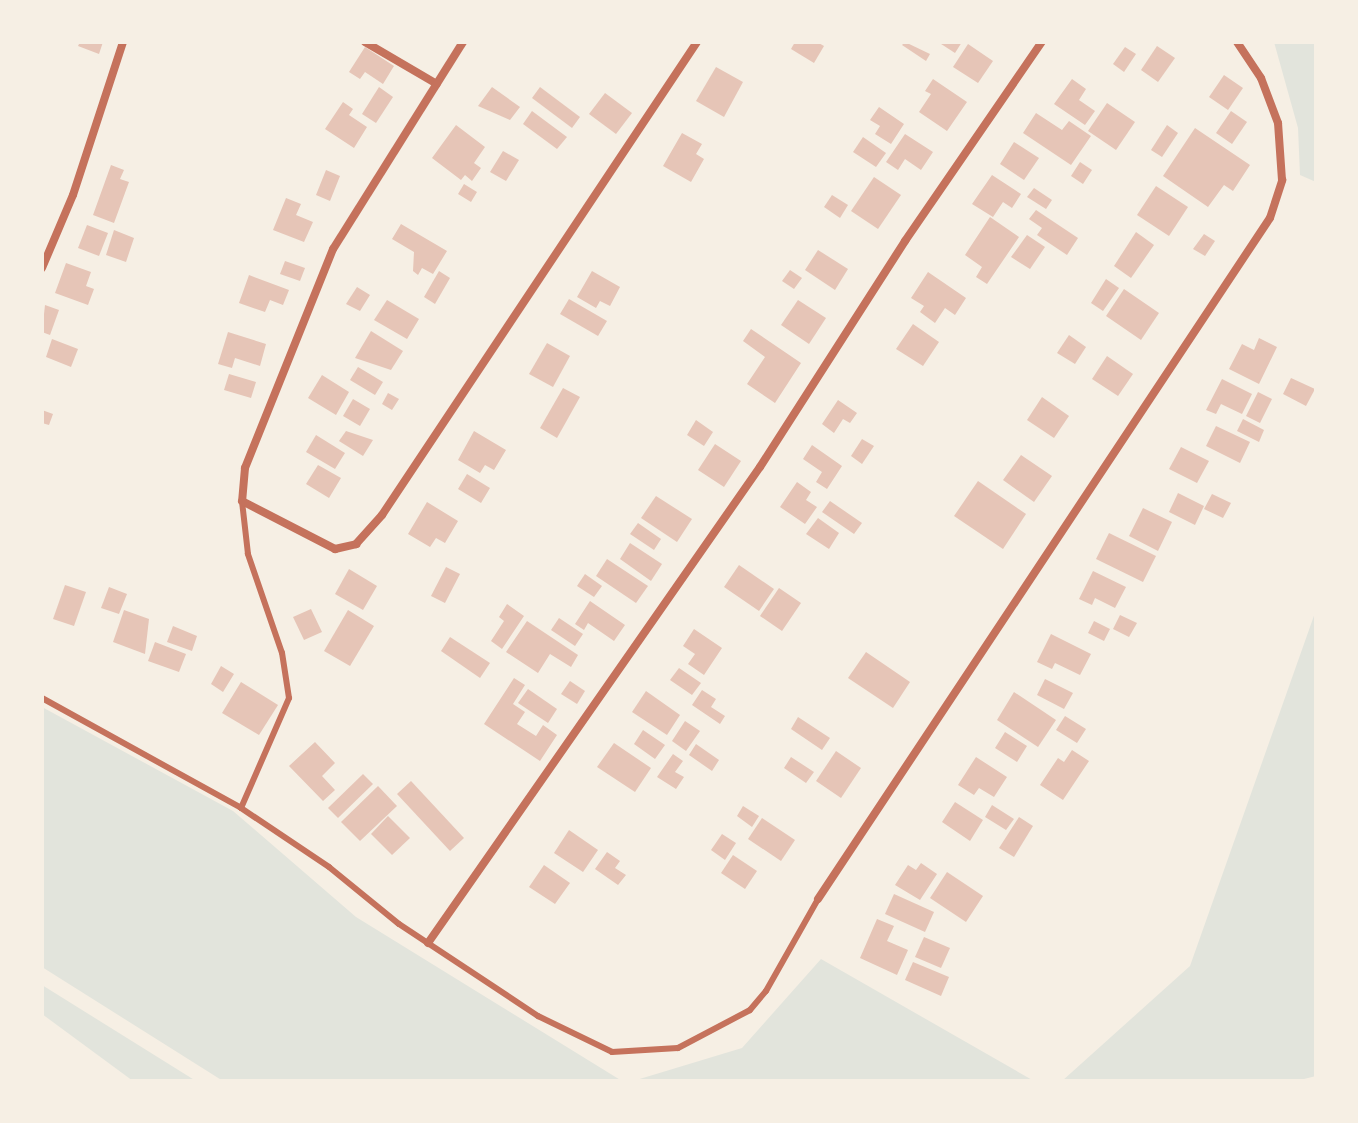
<!DOCTYPE html>
<style>
body{margin:0}
#map{position:relative;width:1358px;height:1123px;overflow:hidden;background:#f6efe4;font-family:"IBM Plex Serif",serif}
div>[style]{position:absolute}
[style*='--x']{left:calc(var(--x)*1px);top:calc(var(--y)*1px);width:calc(var(--w)*1px);rotate:calc(var(--a)*1deg)}
.green>*{inset:0;background:#e2e4dc}
.building>*{inset:0;background:#e6c5b7}
.service>*{height:6px;margin:-3px;padding:0 3px;transform-origin:3px;border-radius:3px;background:#c5725c}
.minor>*{height:8px;margin:-4px;padding:0 4px;transform-origin:4px;border-radius:4px;background:#c5725c}
span{translate:-50% -50%;white-space:nowrap;text-align:center;line-height:1.15;-webkit-text-stroke:6px #f6efe4;paint-order:stroke}
.frame{position:absolute;inset:0;border:44px solid #f6efe4;pointer-events:none}
</style>
<div id="map">
<div class="green">
<i style="clip-path:polygon(1274px 42px,1316px 42px,1316px 182px,1300px 175px,1298px 128px)"></i>
<i style="clip-path:polygon(1316px 610px,1316px 1076px,1296px 1081px,1062px 1081px,1190px 966px)"></i>
<i style="clip-path:polygon(42px 707px,233px 811px,356px 917px,622px 1081px,223px 1081px,42px 967px)"></i>
<i style="clip-path:polygon(821px 959px,1034px 1081px,633px 1081px,742px 1048px)"></i>
<i style="clip-path:polygon(42px 985px,196px 1081px,133px 1081px,42px 1014px)"></i>
</div>
<div class="building">
<i style="clip-path:polygon(80px 42px,103px 42px,99px 54px,78px 46px)"></i>
<i style="clip-path:polygon(795px 42px,817px 42px,824px 46px,814px 63px,791px 49px)"></i>
<i style="clip-path:polygon(905px 42px,930px 54px,926px 61px,902px 45px)"></i>
<i style="clip-path:polygon(938px 42px,962px 42px,955px 53px)"></i>
<i style="clip-path:polygon(968px 44px,993px 61px,978px 83px,953px 67px)"></i>
<i style="clip-path:polygon(1157px 46px,1175px 58px,1158px 82px,1141px 70px)"></i>
<i style="clip-path:polygon(365px 47px,394px 66px,383px 84px,365px 72px,360px 79px,349px 72px)"></i>
<i style="clip-path:polygon(1125px 47px,1136px 54px,1124px 72px,1113px 64px)"></i>
<i style="clip-path:polygon(716px 67px,743px 82px,724px 117px,696px 101px)"></i>
<i style="clip-path:polygon(1224px 75px,1243px 88px,1228px 110px,1209px 97px)"></i>
<i style="clip-path:polygon(933px 79px,967px 102px,947px 131px,919px 112px,931px 94px,925px 91px)"></i>
<i style="clip-path:polygon(1072px 79px,1086px 89px,1079px 100px,1095px 111px,1085px 125px,1054px 104px)"></i>
<i style="clip-path:polygon(379px 87px,393px 97px,376px 123px,362px 114px)"></i>
<i style="clip-path:polygon(492px 87px,520px 107px,510px 120px,478px 106px)"></i>
<i style="clip-path:polygon(540px 87px,580px 117px,572px 128px,532px 98px)"></i>
<i style="clip-path:polygon(605px 93px,632px 113px,616px 134px,589px 114px)"></i>
<i style="clip-path:polygon(343px 102px,353px 109px,349px 115px,367px 127px,354px 148px,325px 129px)"></i>
<i style="clip-path:polygon(1107px 103px,1135px 122px,1116px 150px,1088px 131px)"></i>
<i style="clip-path:polygon(879px 107px,904px 124px,891px 144px,875px 134px,880px 126px,870px 120px)"></i>
<i style="clip-path:polygon(532px 111px,567px 137px,557px 149px,523px 124px)"></i>
<i style="clip-path:polygon(1231px 111px,1247px 122px,1232px 144px,1216px 133px)"></i>
<i style="clip-path:polygon(1036px 113px,1062px 130px,1069px 121px,1091px 136px,1071px 165px,1023px 133px)"></i>
<i style="clip-path:polygon(456px 125px,485px 147px,474px 163px,481px 168px,472px 181px,465px 175px,461px 180px,432px 158px)"></i>
<i style="clip-path:polygon(1167px 125px,1178px 133px,1162px 157px,1151px 150px)"></i>
<i style="clip-path:polygon(1195px 128px,1250px 165px,1233px 191px,1224px 185px,1208px 207px,1163px 176px)"></i>
<i style="clip-path:polygon(682px 133px,702px 144px,696px 154px,704px 159px,691px 182px,663px 166px)"></i>
<i style="clip-path:polygon(905px 134px,933px 152px,921px 170px,905px 159px,898px 170px,886px 162px)"></i>
<i style="clip-path:polygon(863px 137px,886px 153px,876px 167px,853px 152px)"></i>
<i style="clip-path:polygon(1014px 142px,1039px 158px,1024px 180px,1000px 164px)"></i>
<i style="clip-path:polygon(503px 151px,519px 160px,506px 181px,490px 172px)"></i>
<i style="clip-path:polygon(1080px 162px,1092px 170px,1083px 184px,1071px 176px)"></i>
<i style="clip-path:polygon(111px 165px,124px 170px,120px 179px,129px 182px,114px 223px,93px 215px)"></i>
<i style="clip-path:polygon(326px 170px,340px 176px,330px 201px,316px 195px)"></i>
<i style="clip-path:polygon(992px 175px,1021px 194px,1012px 208px,1003px 202px,993px 217px,972px 204px)"></i>
<i style="clip-path:polygon(874px 177px,901px 195px,878px 229px,851px 211px)"></i>
<i style="clip-path:polygon(464px 184px,477px 192px,471px 202px,458px 194px)"></i>
<i style="clip-path:polygon(1156px 186px,1188px 207px,1169px 236px,1137px 215px)"></i>
<i style="clip-path:polygon(1034px 188px,1052px 200px,1046px 209px,1027px 197px)"></i>
<i style="clip-path:polygon(832px 195px,848px 205px,840px 218px,824px 207px)"></i>
<i style="clip-path:polygon(286px 198px,301px 204px,296px 215px,313px 222px,304px 242px,273px 230px)"></i>
<i style="clip-path:polygon(1036px 210px,1078px 238px,1067px 255px,1037px 235px,1042px 228px,1029px 219px)"></i>
<i style="clip-path:polygon(990px 217px,1019px 237px,987px 284px,976px 277px,982px 267px,965px 255px)"></i>
<i style="clip-path:polygon(401px 224px,447px 251px,433px 274px,422px 268px,418px 275px,413px 271px,414px 252px,392px 239px)"></i>
<i style="clip-path:polygon(87px 225px,108px 233px,99px 256px,78px 248px)"></i>
<i style="clip-path:polygon(114px 230px,134px 238px,126px 262px,106px 255px)"></i>
<i style="clip-path:polygon(1136px 232px,1154px 245px,1131px 278px,1114px 266px)"></i>
<i style="clip-path:polygon(1204px 234px,1215px 241px,1205px 256px,1193px 249px)"></i>
<i style="clip-path:polygon(1027px 235px,1045px 247px,1030px 269px,1011px 257px)"></i>
<i style="clip-path:polygon(818px 250px,848px 269px,835px 290px,805px 270px)"></i>
<i style="clip-path:polygon(285px 261px,305px 268px,300px 281px,280px 274px)"></i>
<i style="clip-path:polygon(66px 263px,91px 272px,86px 286px,94px 289px,88px 305px,55px 293px)"></i>
<i style="clip-path:polygon(790px 270px,802px 278px,794px 289px,782px 281px)"></i>
<i style="clip-path:polygon(439px 271px,450px 278px,435px 304px,424px 297px)"></i>
<i style="clip-path:polygon(592px 271px,620px 287px,610px 306px,600px 301px,596px 308px,577px 297px)"></i>
<i style="clip-path:polygon(928px 272px,966px 298px,955px 315px,945px 308px,935px 323px,920px 312px,924px 306px,911px 298px)"></i>
<i style="clip-path:polygon(249px 275px,289px 290px,283px 305px,270px 300px,265px 312px,239px 303px)"></i>
<i style="clip-path:polygon(1106px 279px,1119px 288px,1103px 311px,1091px 303px)"></i>
<i style="clip-path:polygon(357px 287px,370px 295px,360px 311px,346px 304px)"></i>
<i style="clip-path:polygon(1124px 289px,1159px 313px,1141px 340px,1106px 316px)"></i>
<i style="clip-path:polygon(569px 299px,607px 321px,598px 336px,560px 314px)"></i>
<i style="clip-path:polygon(387px 300px,419px 319px,407px 339px,374px 320px)"></i>
<i style="clip-path:polygon(798px 300px,826px 318px,809px 344px,781px 325px)"></i>
<i style="clip-path:polygon(45px 305px,59px 310px,50px 335px,42px 332px)"></i>
<i style="clip-path:polygon(913px 324px,939px 342px,923px 366px,896px 349px)"></i>
<i style="clip-path:polygon(751px 329px,801px 363px,775px 403px,747px 384px,765px 357px,743px 341px)"></i>
<i style="clip-path:polygon(371px 331px,403px 351px,391px 370px,355px 358px)"></i>
<i style="clip-path:polygon(228px 332px,266px 344px,260px 366px,235px 358px,232px 368px,218px 364px)"></i>
<i style="clip-path:polygon(1069px 335px,1086px 347px,1075px 364px,1057px 353px)"></i>
<i style="clip-path:polygon(1259px 338px,1277px 347px,1259px 384px,1229px 369px,1242px 344px,1254px 350px)"></i>
<i style="clip-path:polygon(52px 339px,78px 349px,71px 367px,46px 357px)"></i>
<i style="clip-path:polygon(547px 343px,570px 356px,553px 387px,529px 374px)"></i>
<i style="clip-path:polygon(1107px 356px,1133px 374px,1118px 396px,1092px 379px)"></i>
<i style="clip-path:polygon(358px 367px,383px 382px,375px 395px,350px 380px)"></i>
<i style="clip-path:polygon(229px 374px,256px 382px,251px 398px,224px 390px)"></i>
<i style="clip-path:polygon(322px 375px,349px 392px,336px 415px,308px 398px)"></i>
<i style="clip-path:polygon(1291px 378px,1315px 389px,1306px 406px,1283px 394px)"></i>
<i style="clip-path:polygon(1222px 379px,1252px 394px,1242px 414px,1221px 404px,1216px 414px,1206px 410px)"></i>
<i style="clip-path:polygon(563px 388px,580px 397px,557px 438px,540px 428px)"></i>
<i style="clip-path:polygon(1258px 392px,1272px 399px,1260px 423px,1246px 416px)"></i>
<i style="clip-path:polygon(388px 393px,399px 399px,392px 410px,382px 404px)"></i>
<i style="clip-path:polygon(1042px 397px,1069px 416px,1054px 438px,1027px 420px)"></i>
<i style="clip-path:polygon(353px 399px,370px 409px,360px 426px,343px 416px)"></i>
<i style="clip-path:polygon(838px 400px,857px 413px,850px 423px,843px 419px,834px 433px,822px 424px)"></i>
<i style="clip-path:polygon(42px 410px,53px 414px,49px 425px,42px 423px)"></i>
<i style="clip-path:polygon(1243px 419px,1264px 430px,1259px 442px,1237px 431px)"></i>
<i style="clip-path:polygon(696px 420px,713px 432px,704px 446px,687px 435px)"></i>
<i style="clip-path:polygon(1216px 426px,1250px 442px,1240px 463px,1206px 446px)"></i>
<i style="clip-path:polygon(346px 431px,373px 440px,363px 456px,339px 441px)"></i>
<i style="clip-path:polygon(474px 431px,506px 450px,494px 470px,485px 465px,480px 473px,458px 460px)"></i>
<i style="clip-path:polygon(316px 435px,345px 453px,335px 469px,306px 452px)"></i>
<i style="clip-path:polygon(862px 439px,874px 446px,862px 464px,851px 456px)"></i>
<i style="clip-path:polygon(715px 444px,741px 461px,724px 487px,698px 470px)"></i>
<i style="clip-path:polygon(812px 445px,842px 466px,827px 489px,816px 482px,822px 472px,803px 459px)"></i>
<i style="clip-path:polygon(1181px 447px,1209px 461px,1197px 483px,1169px 469px)"></i>
<i style="clip-path:polygon(1021px 455px,1052px 476px,1034px 502px,1003px 480px)"></i>
<i style="clip-path:polygon(318px 465px,341px 478px,329px 498px,306px 484px)"></i>
<i style="clip-path:polygon(467px 474px,490px 488px,481px 503px,458px 489px)"></i>
<i style="clip-path:polygon(978px 481px,1026px 514px,1003px 549px,954px 516px)"></i>
<i style="clip-path:polygon(797px 482px,811px 492px,806px 500px,817px 507px,805px 524px,780px 507px)"></i>
<i style="clip-path:polygon(1178px 493px,1204px 506px,1195px 525px,1169px 512px)"></i>
<i style="clip-path:polygon(1212px 494px,1231px 503px,1223px 518px,1204px 509px)"></i>
<i style="clip-path:polygon(656px 496px,692px 519px,677px 542px,641px 518px)"></i>
<i style="clip-path:polygon(830px 501px,862px 523px,854px 534px,822px 512px)"></i>
<i style="clip-path:polygon(427px 502px,458px 521px,445px 543px,436px 538px,430px 547px,408px 534px)"></i>
<i style="clip-path:polygon(1143px 508px,1172px 522px,1158px 551px,1129px 536px)"></i>
<i style="clip-path:polygon(818px 518px,839px 533px,829px 549px,806px 534px)"></i>
<i style="clip-path:polygon(638px 523px,661px 539px,654px 550px,630px 534px)"></i>
<i style="clip-path:polygon(1109px 533px,1156px 556px,1143px 582px,1096px 559px)"></i>
<i style="clip-path:polygon(630px 543px,662px 564px,651px 581px,620px 559px)"></i>
<i style="clip-path:polygon(607px 559px,648px 586px,636px 603px,596px 576px)"></i>
<i style="clip-path:polygon(739px 565px,774px 589px,759px 611px,724px 587px)"></i>
<i style="clip-path:polygon(446px 567px,460px 574px,445px 603px,431px 596px)"></i>
<i style="clip-path:polygon(349px 569px,377px 586px,363px 610px,335px 594px)"></i>
<i style="clip-path:polygon(1093px 571px,1126px 587px,1115px 608px,1095px 598px,1092px 605px,1079px 599px)"></i>
<i style="clip-path:polygon(585px 574px,602px 586px,594px 597px,577px 586px)"></i>
<i style="clip-path:polygon(65px 585px,86px 592px,74px 626px,53px 619px)"></i>
<i style="clip-path:polygon(109px 587px,127px 594px,119px 614px,101px 608px)"></i>
<i style="clip-path:polygon(779px 588px,801px 603px,782px 631px,760px 616px)"></i>
<i style="clip-path:polygon(590px 601px,625px 625px,614px 641px,588px 623px,584px 630px,575px 624px)"></i>
<i style="clip-path:polygon(507px 604px,524px 616px,502px 649px,491px 641px,504px 621px,499px 617px)"></i>
<i style="clip-path:polygon(311px 609px,322px 632px,304px 640px,293px 617px)"></i>
<i style="clip-path:polygon(124px 610px,149px 619px,145px 654px,113px 642px)"></i>
<i style="clip-path:polygon(348px 610px,374px 626px,350px 666px,324px 651px)"></i>
<i style="clip-path:polygon(1120px 615px,1137px 623px,1129px 637px,1113px 629px)"></i>
<i style="clip-path:polygon(559px 618px,583px 634px,575px 646px,551px 630px)"></i>
<i style="clip-path:polygon(527px 621px,578px 655px,571px 667px,550px 654px,538px 673px,506px 652px)"></i>
<i style="clip-path:polygon(1094px 621px,1110px 629px,1104px 641px,1088px 633px)"></i>
<i style="clip-path:polygon(173px 626px,197px 636px,192px 651px,167px 642px)"></i>
<i style="clip-path:polygon(694px 629px,722px 648px,704px 675px,688px 664px,695px 654px,683px 646px)"></i>
<i style="clip-path:polygon(1051px 634px,1091px 654px,1080px 675px,1055px 663px,1052px 669px,1037px 662px)"></i>
<i style="clip-path:polygon(450px 637px,490px 663px,480px 678px,441px 651px)"></i>
<i style="clip-path:polygon(155px 642px,186px 654px,179px 672px,148px 661px)"></i>
<i style="clip-path:polygon(866px 652px,910px 682px,893px 708px,848px 678px)"></i>
<i style="clip-path:polygon(221px 666px,234px 674px,223px 692px,211px 684px)"></i>
<i style="clip-path:polygon(679px 668px,701px 683px,692px 695px,670px 680px)"></i>
<i style="clip-path:polygon(514px 678px,525px 685px,513px 704px,525px 712px,517px 724px,536px 736px,543px 725px,557px 735px,540px 761px,484px 724px)"></i>
<i style="clip-path:polygon(1045px 679px,1073px 693px,1064px 709px,1037px 695px)"></i>
<i style="clip-path:polygon(570px 681px,585px 691px,577px 704px,561px 694px)"></i>
<i style="clip-path:polygon(241px 682px,278px 705px,259px 735px,222px 713px)"></i>
<i style="clip-path:polygon(528px 689px,557px 709px,548px 723px,518px 703px)"></i>
<i style="clip-path:polygon(702px 690px,716px 699px,711px 707px,725px 716px,720px 724px,692px 705px)"></i>
<i style="clip-path:polygon(646px 691px,680px 715px,667px 735px,632px 712px)"></i>
<i style="clip-path:polygon(1014px 692px,1056px 720px,1038px 747px,997px 720px)"></i>
<i style="clip-path:polygon(1065px 716px,1086px 729px,1077px 743px,1056px 730px)"></i>
<i style="clip-path:polygon(798px 717px,830px 738px,822px 750px,791px 729px)"></i>
<i style="clip-path:polygon(685px 721px,700px 731px,686px 751px,672px 741px)"></i>
<i style="clip-path:polygon(643px 730px,665px 745px,655px 759px,634px 744px)"></i>
<i style="clip-path:polygon(1005px 732px,1027px 746px,1017px 762px,995px 748px)"></i>
<i style="clip-path:polygon(315px 742px,335px 763px,322px 776px,335px 790px,323px 801px,289px 766px)"></i>
<i style="clip-path:polygon(614px 743px,651px 768px,635px 792px,597px 767px)"></i>
<i style="clip-path:polygon(696px 744px,719px 760px,712px 771px,689px 755px)"></i>
<i style="clip-path:polygon(1072px 750px,1089px 761px,1063px 800px,1040px 785px,1058px 758px,1064px 762px)"></i>
<i style="clip-path:polygon(836px 751px,861px 768px,841px 798px,816px 781px)"></i>
<i style="clip-path:polygon(673px 754px,683px 761px,675px 772px,684px 777px,676px 789px,657px 777px)"></i>
<i style="clip-path:polygon(791px 757px,814px 772px,806px 783px,784px 768px)"></i>
<i style="clip-path:polygon(976px 757px,1007px 777px,994px 797px,979px 788px,974px 795px,958px 785px)"></i>
<i style="clip-path:polygon(363px 774px,373px 784px,338px 818px,328px 808px)"></i>
<i style="clip-path:polygon(411px 781px,464px 838px,450px 851px,397px 794px)"></i>
<i style="clip-path:polygon(378px 786px,397px 806px,360px 841px,341px 822px)"></i>
<i style="clip-path:polygon(955px 802px,983px 820px,970px 841px,942px 822px)"></i>
<i style="clip-path:polygon(992px 805px,1014px 819px,1006px 830px,985px 817px)"></i>
<i style="clip-path:polygon(743px 806px,759px 816px,752px 827px,737px 816px)"></i>
<i style="clip-path:polygon(388px 816px,410px 838px,392px 855px,371px 834px)"></i>
<i style="clip-path:polygon(1019px 817px,1033px 826px,1014px 857px,999px 848px)"></i>
<i style="clip-path:polygon(762px 818px,795px 840px,781px 861px,748px 839px)"></i>
<i style="clip-path:polygon(569px 830px,598px 850px,583px 872px,554px 853px)"></i>
<i style="clip-path:polygon(722px 834px,736px 843px,725px 860px,711px 850px)"></i>
<i style="clip-path:polygon(607px 852px,620px 861px,615px 868px,626px 875px,618px 885px,595px 869px)"></i>
<i style="clip-path:polygon(733px 855px,757px 871px,745px 889px,721px 873px)"></i>
<i style="clip-path:polygon(921px 863px,937px 874px,920px 900px,895px 885px,908px 865px,916px 870px)"></i>
<i style="clip-path:polygon(544px 865px,570px 883px,555px 904px,529px 887px)"></i>
<i style="clip-path:polygon(947px 872px,983px 896px,966px 922px,930px 898px)"></i>
<i style="clip-path:polygon(894px 894px,934px 912px,925px 932px,885px 914px)"></i>
<i style="clip-path:polygon(877px 919px,894px 926px,887px 941px,908px 950px,897px 975px,860px 958px)"></i>
<i style="clip-path:polygon(924px 937px,950px 948px,941px 968px,915px 957px)"></i>
<i style="clip-path:polygon(913px 962px,949px 977px,941px 996px,905px 980px)"></i>
</div>
<div class="service">
<i style="--x:42;--y:698;--w:227;--a:28.9"></i>
<i style="--x:241;--y:808;--w:106;--a:33.8"></i>
<i style="--x:329;--y:867;--w:90;--a:39.2"></i>
<i style="--x:399;--y:924;--w:167;--a:33.5"></i>
<i style="--x:538;--y:1016;--w:82;--a:25.9"></i>
<i style="--x:612;--y:1052;--w:66;--a:-3.5"></i>
<i style="--x:678;--y:1048;--w:81;--a:-27.8"></i>
<i style="--x:750;--y:1010;--w:25;--a:-50"></i>
<i style="--x:766;--y:991;--w:106;--a:-60.5"></i>
<i style="--x:241;--y:808;--w:120;--a:-66.4"></i>
<i style="--x:289;--y:698;--w:46;--a:-98.8"></i>
<i style="--x:282;--y:653;--w:105;--a:-109"></i>
<i style="--x:248;--y:554;--w:53;--a:-96.5"></i>
</div>
<div class="minor">
<i style="--x:365;--y:42;--w:83;--a:30.3"></i>
<i style="--x:463;--y:42;--w:244;--a:122.1"></i>
<i style="--x:333;--y:249;--w:236;--a:111.9"></i>
<i style="--x:245;--y:468;--w:33;--a:95"></i>
<i style="--x:242;--y:501;--w:105;--a:27.3"></i>
<i style="--x:335;--y:549;--w:22;--a:-13"></i>
<i style="--x:356;--y:544;--w:39;--a:-48"></i>
<i style="--x:382;--y:515;--w:568;--a:-56.34"></i>
<i style="--x:42;--y:268;--w:79;--a:-67"></i>
<i style="--x:73;--y:195;--w:161;--a:-71.9"></i>
<i style="--x:818;--y:899;--w:817;--a:-56.43"></i>
<i style="--x:1270;--y:218;--w:40;--a:-72"></i>
<i style="--x:1282;--y:180;--w:57;--a:-94"></i>
<i style="--x:1278;--y:123;--w:48;--a:-110.7"></i>
<i style="--x:1261;--y:78;--w:43;--a:-123.7"></i>
<i style="--x:428;--y:943;--w:580;--a:-55.11"></i>
<i style="--x:760;--y:467;--w:269;--a:-57.3"></i>
<i style="--x:905;--y:241;--w:242;--a:-55.5"></i>
</div>
<div class="frame"></div>
</div>
